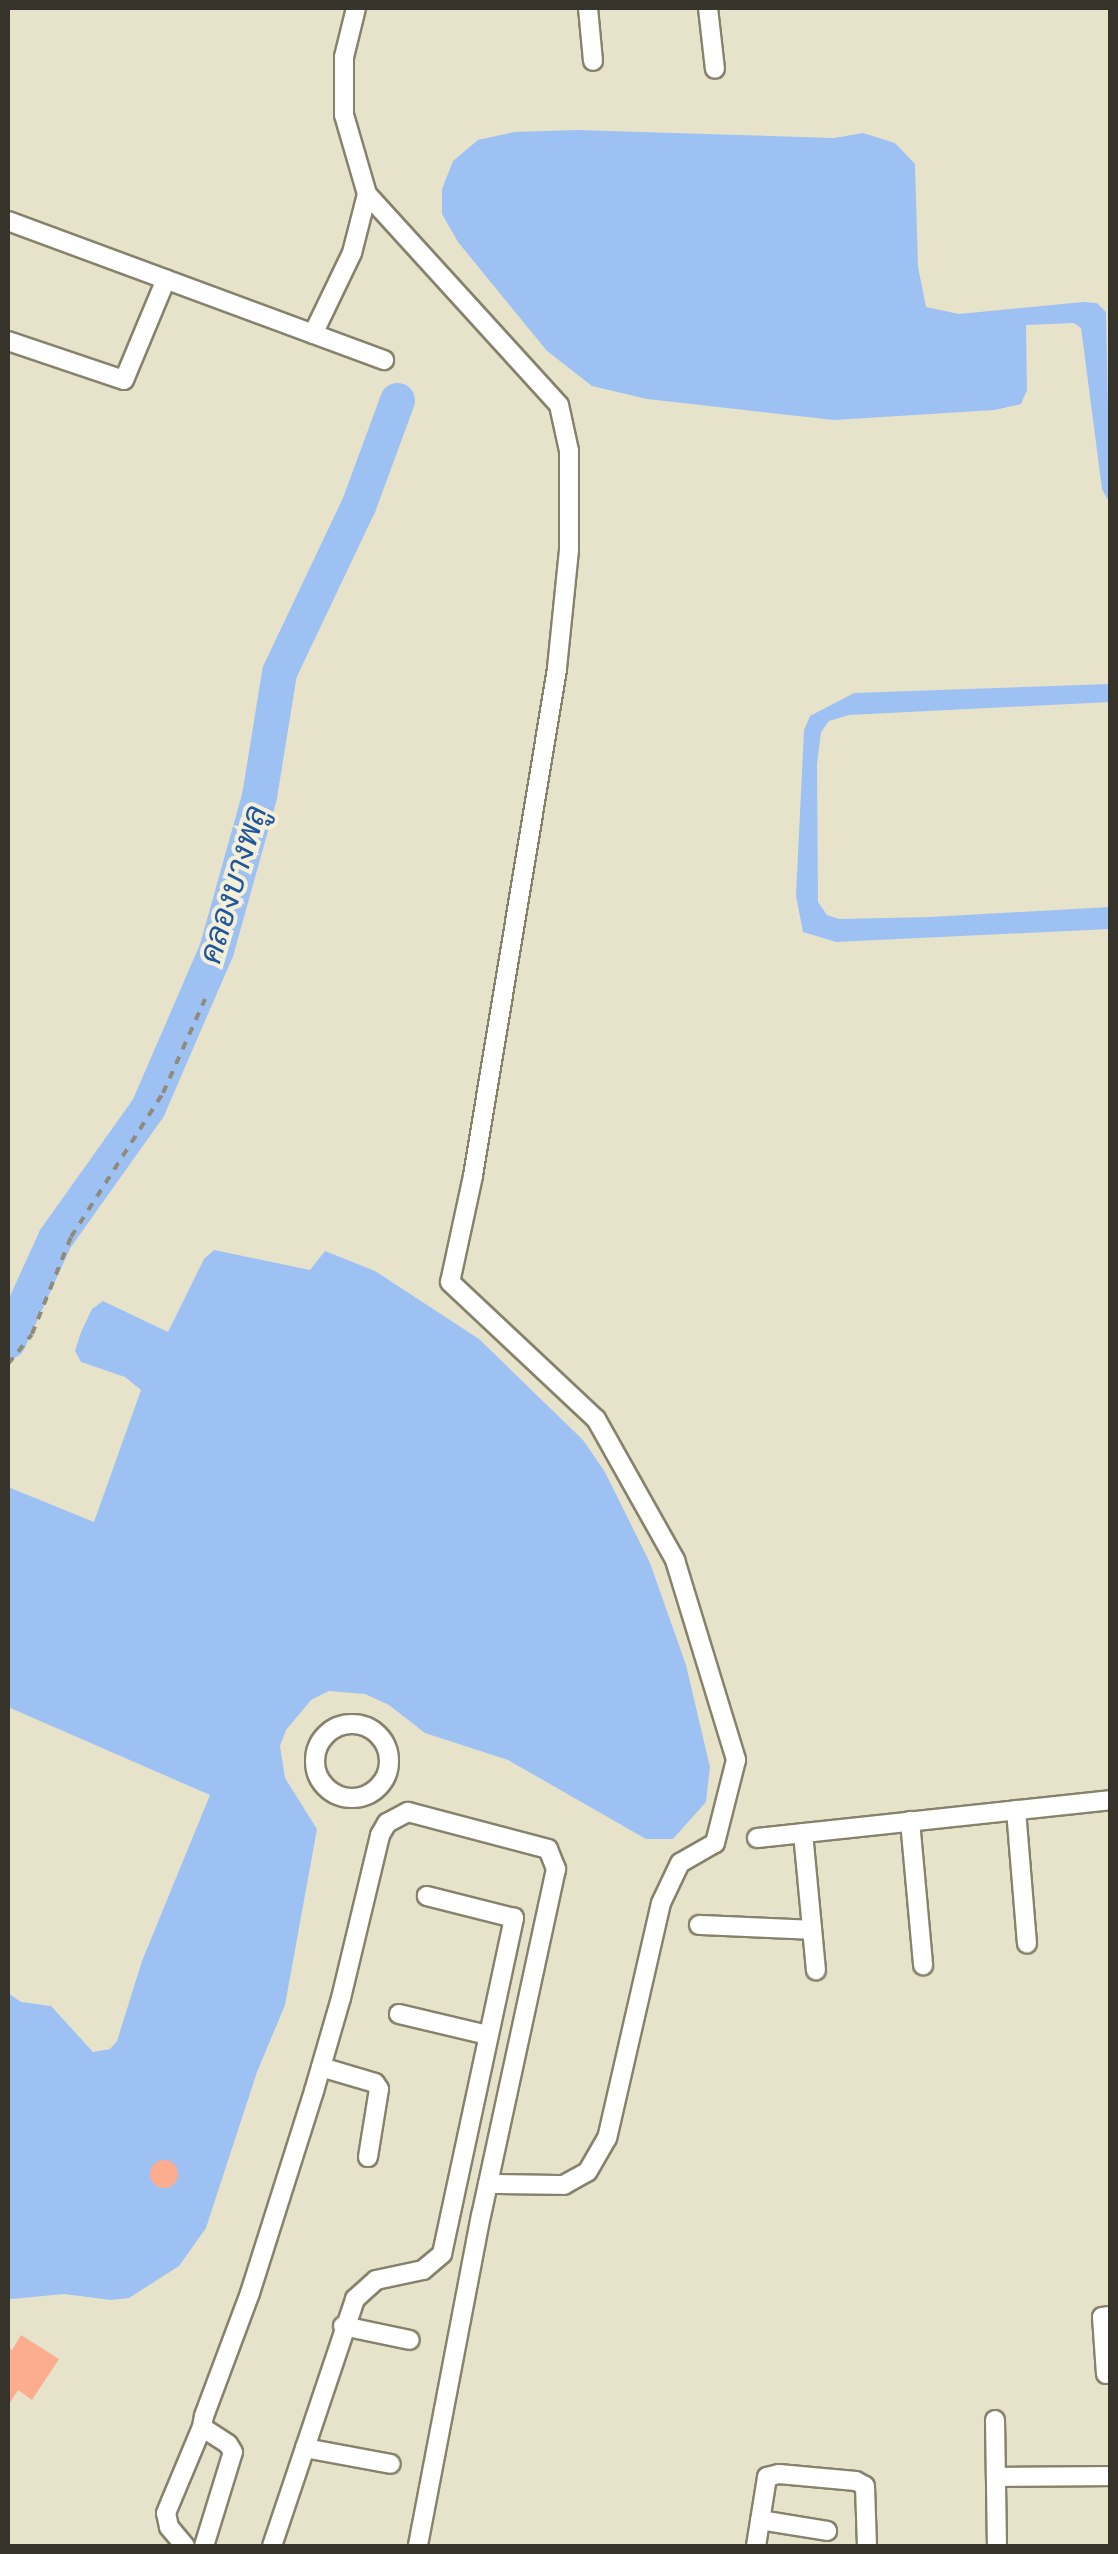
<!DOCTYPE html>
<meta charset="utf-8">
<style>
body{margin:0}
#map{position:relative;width:1118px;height:2554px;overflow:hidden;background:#e7e3cb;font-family:"Open Sans",Sarabun,sans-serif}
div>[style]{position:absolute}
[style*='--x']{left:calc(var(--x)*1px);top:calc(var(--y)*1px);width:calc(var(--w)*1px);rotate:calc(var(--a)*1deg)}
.water>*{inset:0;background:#9ec1f4}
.river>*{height:35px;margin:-17.5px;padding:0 17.5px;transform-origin:17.5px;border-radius:17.5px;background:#9ec1f4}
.building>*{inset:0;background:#fcac8f}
.round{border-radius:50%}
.path>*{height:4px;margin-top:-2px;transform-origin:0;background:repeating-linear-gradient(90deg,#8e8b7b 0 8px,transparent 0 16px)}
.roads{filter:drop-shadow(2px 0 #86826c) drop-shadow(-2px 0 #86826c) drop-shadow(0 2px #86826c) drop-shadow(0 -2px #86826c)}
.minor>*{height:18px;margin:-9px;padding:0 9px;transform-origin:9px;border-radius:9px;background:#fff}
.minor>.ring{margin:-9px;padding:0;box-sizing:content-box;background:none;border:18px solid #fff;border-radius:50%}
span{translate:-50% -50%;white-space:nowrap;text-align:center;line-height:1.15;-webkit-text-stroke:8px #f4f0d8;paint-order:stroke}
.water-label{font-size:32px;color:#20559f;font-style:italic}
.frame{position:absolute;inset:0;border:10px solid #35332a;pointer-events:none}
</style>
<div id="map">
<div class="water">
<i style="clip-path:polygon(577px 130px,834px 138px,863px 133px,895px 143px,915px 164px,918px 267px,926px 307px,959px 314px,1083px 302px,1097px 303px,1106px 312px,1110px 504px,1102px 489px,1083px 343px,1081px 328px,1074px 323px,1026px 325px,1027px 390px,1021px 404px,995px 410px,834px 420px,647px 399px,592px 386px,547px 351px,458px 242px,442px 214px,442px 189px,453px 161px,478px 140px,514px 132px)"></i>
<i style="clip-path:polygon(1110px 684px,1110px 702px,849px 715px,829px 721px,821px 732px,817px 764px,818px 902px,827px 915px,839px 919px,930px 917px,1110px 907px,1110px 929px,836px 942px,803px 932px,796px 896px,804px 730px,810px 716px,854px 693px)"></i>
<i style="clip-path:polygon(214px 1250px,310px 1270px,325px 1251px,375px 1271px,479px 1339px,583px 1440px,605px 1472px,650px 1563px,686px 1665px,710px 1767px,706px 1802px,673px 1839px,646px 1839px,508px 1760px,425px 1733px,389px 1705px,365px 1694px,329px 1691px,311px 1700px,286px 1730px,280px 1746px,285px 1778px,317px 1829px,285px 2005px,257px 2072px,206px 2228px,179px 2266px,129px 2298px,111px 2300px,64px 2294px,12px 2299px,8px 2298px,8px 1993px,21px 2002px,51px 2006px,93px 2052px,110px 2049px,117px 2041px,142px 1961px,210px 1795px,8px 1707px,8px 1487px,94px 1522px,141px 1390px,125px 1377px,81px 1362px,75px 1351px,81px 1332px,92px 1309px,103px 1301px,168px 1332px,204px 1259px)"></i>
</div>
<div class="river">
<i style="--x:8;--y:1341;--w:113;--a:-65.5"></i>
<i style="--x:55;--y:1238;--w:161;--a:-54.6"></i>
<i style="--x:148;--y:1107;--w:171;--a:-66.6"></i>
<i style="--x:216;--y:950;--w:160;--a:-74.4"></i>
<i style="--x:259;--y:796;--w:126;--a:-80.8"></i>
<i style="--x:279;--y:672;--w:184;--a:-64.6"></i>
<i style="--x:358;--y:506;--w:113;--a:-69.8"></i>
</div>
<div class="building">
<i class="round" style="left:150px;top:2160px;width:28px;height:28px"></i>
<i style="clip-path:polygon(21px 2335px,59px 2359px,32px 2400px,18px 2390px,8px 2406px,8px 2347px,12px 2350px)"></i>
</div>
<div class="path">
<i style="--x:8;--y:1364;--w:38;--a:-51"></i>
<i style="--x:32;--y:1334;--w:105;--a:-68.1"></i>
<i style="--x:71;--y:1237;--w:171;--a:-57.4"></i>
<i style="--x:163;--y:1093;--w:103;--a:-65.9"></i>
</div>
<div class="roads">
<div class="minor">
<i style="--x:588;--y:8;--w:53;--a:84.6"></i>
<i style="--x:708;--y:8;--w:61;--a:83.5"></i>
<i style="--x:367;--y:194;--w:285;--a:47.7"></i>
<i style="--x:559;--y:405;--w:47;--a:77.7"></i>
<i style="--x:569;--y:451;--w:99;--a:90"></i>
<i style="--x:569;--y:550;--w:120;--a:95.8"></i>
<i style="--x:557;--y:669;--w:514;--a:99.41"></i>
<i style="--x:473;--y:1176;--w:108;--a:102.2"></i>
<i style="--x:450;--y:1282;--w:200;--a:43.2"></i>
<i style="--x:596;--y:1419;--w:162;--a:60.7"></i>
<i style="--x:675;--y:1560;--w:209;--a:73"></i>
<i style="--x:736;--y:1760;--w:86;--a:104.2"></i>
<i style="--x:715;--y:1843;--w:40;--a:150.3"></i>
<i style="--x:680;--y:1863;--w:44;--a:115.4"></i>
<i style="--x:661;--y:1903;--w:241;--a:102.9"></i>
<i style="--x:607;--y:2138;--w:39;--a:120"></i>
<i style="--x:587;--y:2172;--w:26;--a:151"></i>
<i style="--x:564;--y:2185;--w:76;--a:-179.2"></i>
<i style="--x:8;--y:221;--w:401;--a:20.3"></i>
<i style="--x:313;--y:334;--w:90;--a:-64.3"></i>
<i style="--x:352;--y:253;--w:61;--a:-75.7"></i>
<i style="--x:367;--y:194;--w:82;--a:-106.2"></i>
<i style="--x:344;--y:115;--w:58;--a:-90"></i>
<i style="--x:344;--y:57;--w:50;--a:-76.2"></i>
<i style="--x:8;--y:341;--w:122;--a:18.6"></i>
<i style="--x:124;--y:380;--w:109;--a:-67.4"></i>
<i class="ring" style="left:315px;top:1724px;width:56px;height:56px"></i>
<i style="--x:1016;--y:1810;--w:134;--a:85.3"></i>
<i style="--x:910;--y:1821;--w:145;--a:84.8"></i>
<i style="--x:803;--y:1833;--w:138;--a:84.6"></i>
<i style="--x:757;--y:1838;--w:355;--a:-6.1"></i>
<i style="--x:699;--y:1925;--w:113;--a:2.5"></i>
<i style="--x:399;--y:2014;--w:91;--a:13.3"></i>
<i style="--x:321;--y:2067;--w:56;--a:16.5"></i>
<i style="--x:375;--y:2083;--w:7;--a:56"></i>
<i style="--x:379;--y:2089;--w:69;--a:99.2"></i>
<i style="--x:343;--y:2326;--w:68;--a:11.8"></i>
<i style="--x:1106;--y:2374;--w:57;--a:-94"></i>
<i style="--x:1102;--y:2317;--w:8;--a:-7"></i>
<i style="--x:995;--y:2420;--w:126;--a:89.1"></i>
<i style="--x:305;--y:2448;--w:87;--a:10.5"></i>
<i style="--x:996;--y:2477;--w:114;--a:-0.5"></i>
<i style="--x:760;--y:2520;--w:68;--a:9.3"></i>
<i style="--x:185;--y:2546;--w:25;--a:-130"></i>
<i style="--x:169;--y:2527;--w:14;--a:-102"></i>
<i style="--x:166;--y:2513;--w:93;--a:-67.3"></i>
<i style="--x:204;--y:2546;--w:98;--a:-72.9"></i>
<i style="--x:233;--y:2452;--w:9;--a:-122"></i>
<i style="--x:228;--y:2444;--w:31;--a:-147"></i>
<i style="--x:202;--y:2427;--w:11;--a:-80"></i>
<i style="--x:204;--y:2416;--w:131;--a:-69.5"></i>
<i style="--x:250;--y:2293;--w:212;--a:-72.4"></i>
<i style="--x:314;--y:2091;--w:97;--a:-73.8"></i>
<i style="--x:341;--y:1998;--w:168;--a:-76.5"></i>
<i style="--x:380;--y:1835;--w:14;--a:-60"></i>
<i style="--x:387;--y:1823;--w:24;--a:-28"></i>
<i style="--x:408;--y:1812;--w:145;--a:14.8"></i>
<i style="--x:548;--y:1849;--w:22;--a:68"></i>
<i style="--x:556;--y:1869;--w:354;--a:102.2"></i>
<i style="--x:481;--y:2215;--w:337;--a:100.8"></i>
<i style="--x:272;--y:2546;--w:261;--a:-71.4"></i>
<i style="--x:355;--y:2299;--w:28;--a:-42"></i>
<i style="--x:376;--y:2280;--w:48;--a:-12"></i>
<i style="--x:423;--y:2270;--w:25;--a:-40"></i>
<i style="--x:442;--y:2254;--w:344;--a:-77.9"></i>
<i style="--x:514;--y:1918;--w:90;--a:-165.8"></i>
<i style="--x:756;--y:2546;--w:70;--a:-80.9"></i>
<i style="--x:767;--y:2477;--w:12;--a:-14"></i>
<i style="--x:779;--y:2474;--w:77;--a:5.2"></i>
<i style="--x:856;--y:2481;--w:10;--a:29"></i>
<i style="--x:865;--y:2486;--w:60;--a:88.1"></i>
</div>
</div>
<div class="water-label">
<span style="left:232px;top:884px;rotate:-73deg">คลองบางพลู</span>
</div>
<div class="frame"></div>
</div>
